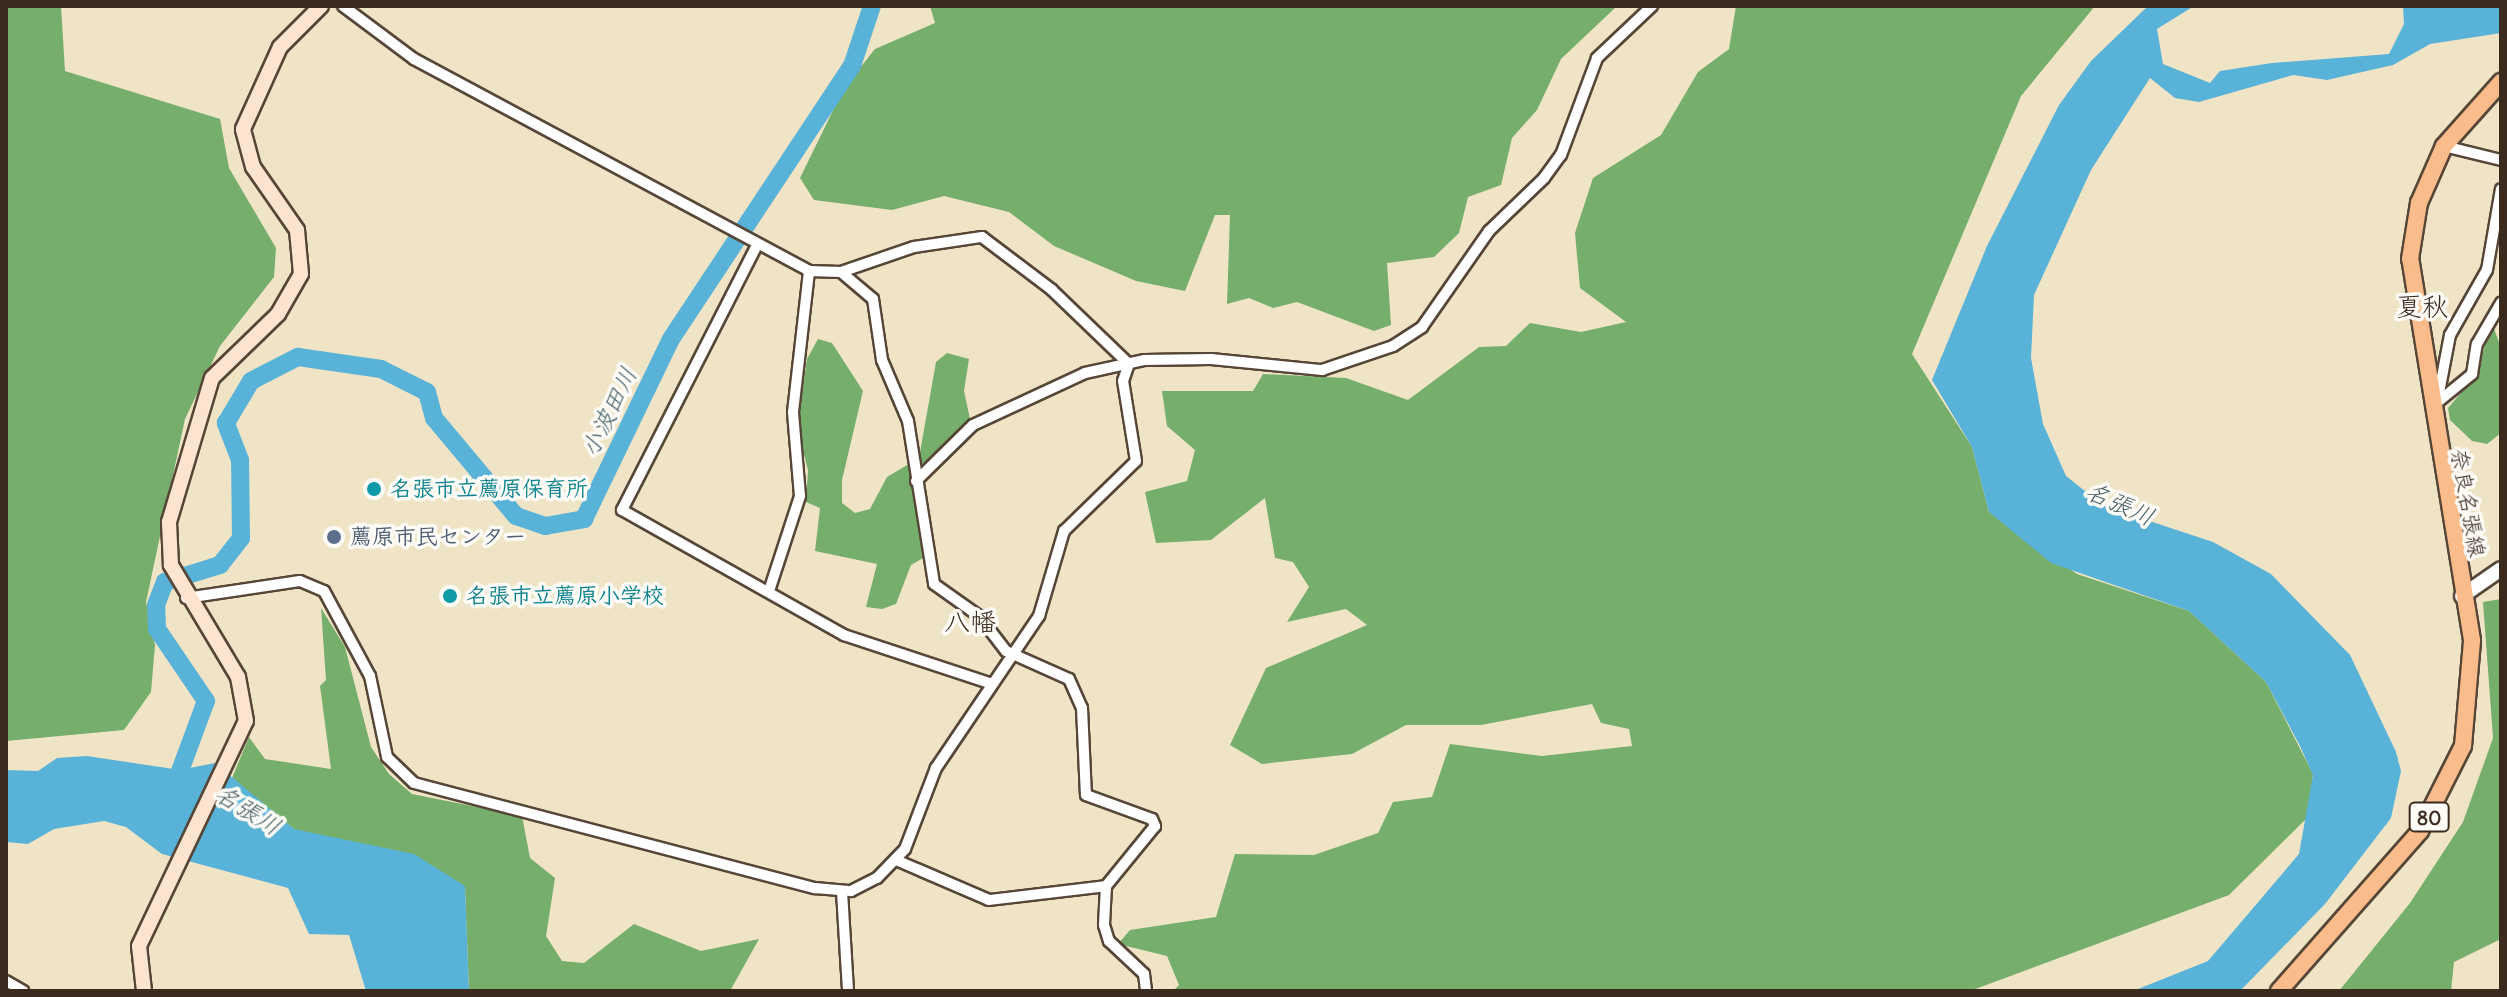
<!DOCTYPE html>
<meta charset="utf-8">
<style>
body{margin:0}
#map{position:relative;width:2507px;height:997px;overflow:hidden;background:#f0e4c6;font-family:Delius,"Klee One",sans-serif}
div>[style]{position:absolute}
[style*='--x']{left:calc(var(--x)*1px);top:calc(var(--y)*1px);width:calc(var(--w)*1px);rotate:calc(var(--a)*1deg)}
.forest>*{inset:0;background:#76ae6c}
.water>*{inset:0;background:#59b2d7}
.river>*{height:18px;margin:-9px;padding:0 9px;transform-origin:9px;border-radius:9px;background:#59b2d7}
.roads{filter:drop-shadow(2px 0 #564637) drop-shadow(-2px 0 #564637) drop-shadow(0 2px #564637) drop-shadow(0 -2px #564637)}
.minor>*{height:10px;margin:-5px;padding:0 5px;transform-origin:5px;border-radius:5px;background:#fff}
.tertiary>*{height:14px;margin:-7px;padding:0 7px;transform-origin:7px;border-radius:7px;background:#fff}
.secondary>*{height:14px;margin:-7px;padding:0 7px;transform-origin:7px;border-radius:7px;background:#fde4d0}
.primary>*{height:16px;margin:-8px;padding:0 8px;transform-origin:8px;border-radius:8px;background:#f9bc8a}
.dots>*{width:22px;height:22px;translate:-50% -50%;box-sizing:border-box;border:4px solid #fdfcf7;border-radius:50%}
span{translate:-50% -50%;white-space:nowrap;text-align:center;line-height:1.15;-webkit-text-stroke:7px #fdfcf7;paint-order:stroke}
.shield-label span{padding:2px 6px;background:#fdfcf7;border:2px solid;border-radius:6px;-webkit-text-stroke-width:0}
.shield-label{font-size:20px;color:#3b2a1e;font-weight:700}
.culture-label{font-size:22px;color:#0d838f;font-weight:700}
.left{translate:0 -50%;text-align:left}
.street-label{font-size:22px;color:#3b2a1e}
.service-label{font-size:22px;color:#4e5e75;font-weight:700}
.water-label{font-size:24px;color:#476068;font-style:italic}
.quarter-label{font-size:26px;color:#3b2a1e}
.frame{position:absolute;inset:0;border:8px solid #3b2a1e;pointer-events:none}
</style>
<div id="map">
<div class="forest">
<i style="clip-path:polygon(6px 6px,61px 6px,65px 71px,220px 119px,229px 168px,276px 248px,274px 277px,220px 346px,185px 419px,146px 602px,155px 645px,151px 692px,124px 730px,6px 741px)"></i>
<i style="clip-path:polygon(930px 6px,1617px 6px,1561px 59px,1537px 110px,1512px 138px,1501px 185px,1468px 197px,1459px 233px,1434px 257px,1387px 263px,1391px 325px,1374px 331px,1297px 302px,1273px 308px,1249px 298px,1227px 304px,1230px 215px,1215px 215px,1185px 291px,1136px 281px,1054px 246px,1009px 212px,944px 196px,892px 210px,814px 200px,800px 178px,844px 88px,875px 49px,935px 23px)"></i>
<i style="clip-path:polygon(1736px 6px,2095px 6px,2021px 96px,1912px 354px,1972px 447px,1989px 512px,2077px 574px,2189px 611px,2266px 682px,2313px 774px,2308px 817px,2229px 895px,1970px 991px,1173px 991px,1179px 985px,1167px 956px,1118px 944px,1130px 930px,1216px 917px,1235px 854px,1314px 855px,1378px 833px,1393px 802px,1432px 797px,1450px 744px,1542px 756px,1632px 746px,1629px 729px,1601px 723px,1592px 704px,1481px 725px,1406px 725px,1352px 754px,1262px 764px,1230px 745px,1266px 668px,1367px 625px,1346px 609px,1287px 622px,1309px 587px,1293px 562px,1275px 558px,1265px 498px,1211px 540px,1156px 543px,1145px 492px,1187px 481px,1195px 450px,1167px 426px,1162px 391px,1253px 391px,1263px 374px,1346px 378px,1408px 400px,1479px 347px,1506px 346px,1530px 323px,1581px 332px,1626px 322px,1580px 288px,1575px 233px,1593px 178px,1661px 135px,1698px 72px,1729px 49px)"></i>
<i style="clip-path:polygon(2492px 323px,2500px 345px,2501px 433px,2487px 444px,2472px 441px,2450px 420px,2448px 408px,2475px 376px)"></i>
<i style="clip-path:polygon(818px 339px,832px 343px,863px 391px,842px 480px,842px 503px,855px 513px,870px 509px,887px 477px,919px 458px,936px 362px,947px 353px,969px 359px,964px 391px,970px 419px,953px 435px,947px 458px,916px 480px,925px 557px,911px 565px,896px 604px,882px 609px,866px 607px,877px 564px,815px 551px,820px 508px,806px 502px,808px 470px,797px 427px,807px 359px)"></i>
<i style="clip-path:polygon(2501px 599px,2501px 939px,2454px 962px,2451px 991px,2339px 991px,2410px 903px,2463px 822px,2493px 738px,2483px 602px)"></i>
<i style="clip-path:polygon(321px 608px,345px 647px,371px 747px,389px 774px,412px 794px,522px 816px,530px 858px,555px 878px,546px 936px,562px 961px,584px 963px,634px 924px,701px 951px,759px 939px,730px 991px,469px 991px,465px 886px,294px 829px,232px 778px,249px 737px,265px 759px,331px 769px,320px 686px,326px 680px)"></i>
</div>
<div class="water">
<i style="clip-path:polygon(2148px 6px,2194px 6px,2157px 29px,2163px 64px,2210px 83px,2220px 71px,2272px 63px,2389px 54px,2404px 24px,2403px 6px,2501px 6px,2501px 33px,2430px 44px,2393px 65px,2327px 80px,2293px 75px,2199px 102px,2175px 98px,2150px 78px,2091px 170px,2034px 295px,2031px 358px,2043px 424px,2066px 476px,2104px 506px,2213px 542px,2271px 574px,2350px 655px,2396px 752px,2401px 771px,2391px 818px,2325px 904px,2240px 991px,2133px 991px,2208px 961px,2299px 854px,2313px 775px,2300px 746px,2266px 682px,2189px 611px,2051px 563px,1989px 512px,1972px 447px,1932px 380px,1987px 246px,2059px 105px,2091px 61px)"></i>
<i style="clip-path:polygon(87px 756px,180px 770px,215px 763px,294px 829px,414px 854px,465px 886px,469px 991px,366px 991px,349px 935px,309px 934px,288px 888px,162px 854px,126px 827px,104px 821px,54px 829px,28px 844px,6px 842px,6px 770px,38px 771px,57px 758px)"></i>
</div>
<div class="river">
<i style="--x:173;--y:790;--w:95;--a:-69.7"></i>
<i style="--x:206;--y:701;--w:87;--a:-124.2"></i>
<i style="--x:157;--y:629;--w:24;--a:-92"></i>
<i style="--x:156;--y:605;--w:25;--a:-69"></i>
<i style="--x:165;--y:582;--w:58;--a:-17.2"></i>
<i style="--x:220;--y:565;--w:34;--a:-52"></i>
<i style="--x:241;--y:538;--w:78;--a:-90.7"></i>
<i style="--x:240;--y:460;--w:40;--a:-111"></i>
<i style="--x:226;--y:423;--w:49;--a:-59.2"></i>
<i style="--x:251;--y:381;--w:53;--a:-27.1"></i>
<i style="--x:298;--y:357;--w:84;--a:8.2"></i>
<i style="--x:381;--y:369;--w:51;--a:26.6"></i>
<i style="--x:427;--y:392;--w:27;--a:75"></i>
<i style="--x:434;--y:418;--w:128;--a:50.1"></i>
<i style="--x:516;--y:516;--w:31;--a:19"></i>
<i style="--x:545;--y:526;--w:40;--a:-10"></i>
<i style="--x:584;--y:519;--w:200;--a:-64.2"></i>
<i style="--x:671;--y:339;--w:328;--a:-56.5"></i>
<i style="--x:852;--y:66;--w:63;--a:-71.6"></i>
</div>
<div class="roads">
<div class="minor">
<i style="--x:343;--y:6;--w:89;--a:36.7"></i>
<i style="--x:414;--y:59;--w:448;--a:28.2"></i>
<i style="--x:809;--y:271;--w:32;--a:2"></i>
<i style="--x:841;--y:272;--w:77;--a:-18.9"></i>
<i style="--x:914;--y:247;--w:69;--a:-8.4"></i>
<i style="--x:982;--y:237;--w:88;--a:37.1"></i>
<i style="--x:1052;--y:290;--w:107;--a:43.9"></i>
<i style="--x:2444;--y:146;--w:59;--a:13.8"></i>
<i style="--x:755;--y:249;--w:293;--a:117"></i>
<i style="--x:622;--y:510;--w:255;--a:29.4"></i>
<i style="--x:844;--y:635;--w:156;--a:18.3"></i>
<i style="--x:841;--y:272;--w:42;--a:40.2"></i>
<i style="--x:873;--y:299;--w:62;--a:81.6"></i>
<i style="--x:882;--y:360;--w:66;--a:66.9"></i>
<i style="--x:908;--y:421;--w:165;--a:80.9"></i>
<i style="--x:934;--y:584;--w:55;--a:35.4"></i>
<i style="--x:979;--y:616;--w:44;--a:52.4"></i>
<i style="--x:1006;--y:651;--w:69;--a:24"></i>
<i style="--x:1069;--y:679;--w:32;--a:66"></i>
<i style="--x:1082;--y:708;--w:87;--a:87.4"></i>
<i style="--x:1086;--y:795;--w:70;--a:20"></i>
<i style="--x:1152;--y:819;--w:8;--a:67"></i>
<i style="--x:1155;--y:826;--w:77;--a:129.2"></i>
<i style="--x:1106;--y:886;--w:39;--a:93"></i>
<i style="--x:1104;--y:925;--w:17;--a:73"></i>
<i style="--x:1109;--y:941;--w:48;--a:43.3"></i>
<i style="--x:1144;--y:974;--w:17;--a:83"></i>
<i style="--x:2439;--y:401;--w:43;--a:-39.3"></i>
<i style="--x:2472;--y:374;--w:30;--a:-81"></i>
<i style="--x:2477;--y:344;--w:48;--a:-59.7"></i>
<i style="--x:2437;--y:403;--w:69;--a:-79.2"></i>
<i style="--x:2450;--y:335;--w:75;--a:-60.4"></i>
<i style="--x:2487;--y:270;--w:82;--a:-80.2"></i>
<i style="--x:916;--y:481;--w:80;--a:-44.5"></i>
<i style="--x:973;--y:425;--w:123;--a:-24.9"></i>
<i style="--x:1085;--y:373;--w:60;--a:-12.4"></i>
<i style="--x:1144;--y:360;--w:67;--a:-0.9"></i>
<i style="--x:1211;--y:359;--w:112;--a:5.7"></i>
<i style="--x:1322;--y:370;--w:75;--a:-18.7"></i>
<i style="--x:1393;--y:346;--w:35;--a:-33"></i>
<i style="--x:1422;--y:327;--w:117;--a:-55.1"></i>
<i style="--x:1489;--y:231;--w:76;--a:-43.9"></i>
<i style="--x:1544;--y:178;--w:29;--a:-54"></i>
<i style="--x:1561;--y:155;--w:103;--a:-69.6"></i>
<i style="--x:1597;--y:58;--w:76;--a:-43.4"></i>
<i style="--x:770;--y:588;--w:97;--a:-71.9"></i>
<i style="--x:800;--y:496;--w:84;--a:-94.8"></i>
<i style="--x:793;--y:412;--w:142;--a:-83.5"></i>
<i style="--x:186;--y:598;--w:115;--a:-8.5"></i>
<i style="--x:300;--y:581;--w:26;--a:23"></i>
<i style="--x:324;--y:591;--w:97;--a:61.6"></i>
<i style="--x:370;--y:676;--w:83;--a:78.1"></i>
<i style="--x:387;--y:757;--w:37;--a:44"></i>
<i style="--x:414;--y:783;--w:415;--a:14.7"></i>
<i style="--x:815;--y:888;--w:36;--a:5"></i>
<i style="--x:851;--y:891;--w:29;--a:-27"></i>
<i style="--x:877;--y:878;--w:40;--a:-46"></i>
<i style="--x:905;--y:849;--w:87;--a:-69.1"></i>
<i style="--x:936;--y:768;--w:184;--a:-55.9"></i>
<i style="--x:1039;--y:616;--w:89;--a:-73.6"></i>
<i style="--x:1064;--y:531;--w:100;--a:-44.2"></i>
<i style="--x:1136;--y:461;--w:81;--a:-99.2"></i>
<i style="--x:1123;--y:381;--w:18;--a:-71"></i>
<i style="--x:896;--y:860;--w:101;--a:23.3"></i>
<i style="--x:989;--y:900;--w:118;--a:-6.8"></i>
<i style="--x:842;--y:892;--w:99;--a:86.5"></i>
<i style="--x:6;--y:981;--w:20;--a:30"></i>
</div>
<div class="tertiary">
<i style="--x:2462;--y:596;--w:47;--a:-34.7"></i>
</div>
<div class="secondary">
<i style="--x:144;--y:991;--w:45;--a:-96.3"></i>
<i style="--x:139;--y:946;--w:249;--a:-64.6"></i>
<i style="--x:246;--y:721;--w:45;--a:-100.3"></i>
<i style="--x:238;--y:677;--w:131;--a:-120.9"></i>
<i style="--x:171;--y:565;--w:43;--a:-92.7"></i>
<i style="--x:169;--y:522;--w:150;--a:-73.4"></i>
<i style="--x:212;--y:378;--w:92;--a:-44.1"></i>
<i style="--x:278;--y:314;--w:46;--a:-60.1"></i>
<i style="--x:301;--y:274;--w:44;--a:-95.2"></i>
<i style="--x:297;--y:230;--w:77;--a:-124.9"></i>
<i style="--x:253;--y:167;--w:39;--a:-105"></i>
<i style="--x:243;--y:129;--w:90;--a:-65.7"></i>
<i style="--x:280;--y:47;--w:58;--a:-45"></i>
</div>
<div class="primary">
<i style="--x:2279;--y:991;--w:213;--a:-48.6"></i>
<i style="--x:2420;--y:831;--w:95;--a:-63.2"></i>
<i style="--x:2463;--y:746;--w:106;--a:-85.1"></i>
<i style="--x:2472;--y:640;--w:386;--a:-99.2"></i>
<i style="--x:2410;--y:259;--w:57;--a:-80.9"></i>
<i style="--x:2419;--y:203;--w:62;--a:-66.3"></i>
<i style="--x:2444;--y:146;--w:86;--a:-48.3"></i>
</div>
</div>
<div class="dots">
<i style="left:374px;top:489px;background:#0f9aa8"></i>
<i style="left:334px;top:537px;background:#5c6f8a"></i>
<i style="left:450px;top:596px;background:#0f9aa8"></i>
</div>
<div class="shield-label">
<span style="left:2429px;top:817px">80</span>
</div>
<div class="culture-label">
<span class="left" style="left:390px;top:489px">名張市立薦原保育所</span>
<span class="left" style="left:466px;top:596px">名張市立薦原小学校</span>
</div>
<div class="street-label">
<span style="left:2468px;top:503px;rotate:80deg">奈良名張線</span>
</div>
<div class="service-label">
<span class="left" style="left:350px;top:537px">薦原市民センター</span>
</div>
<div class="water-label">
<span style="left:609px;top:412px;rotate:-64deg">小波田川</span>
<span style="left:2120px;top:504px;rotate:24deg">名張川</span>
<span style="left:248px;top:810px;rotate:32deg">名張川</span>
</div>
<div class="quarter-label">
<span style="left:2422px;top:307px">夏秋</span>
<span style="left:970px;top:622px">八幡</span>
</div>
<div class="frame"></div>
</div>
